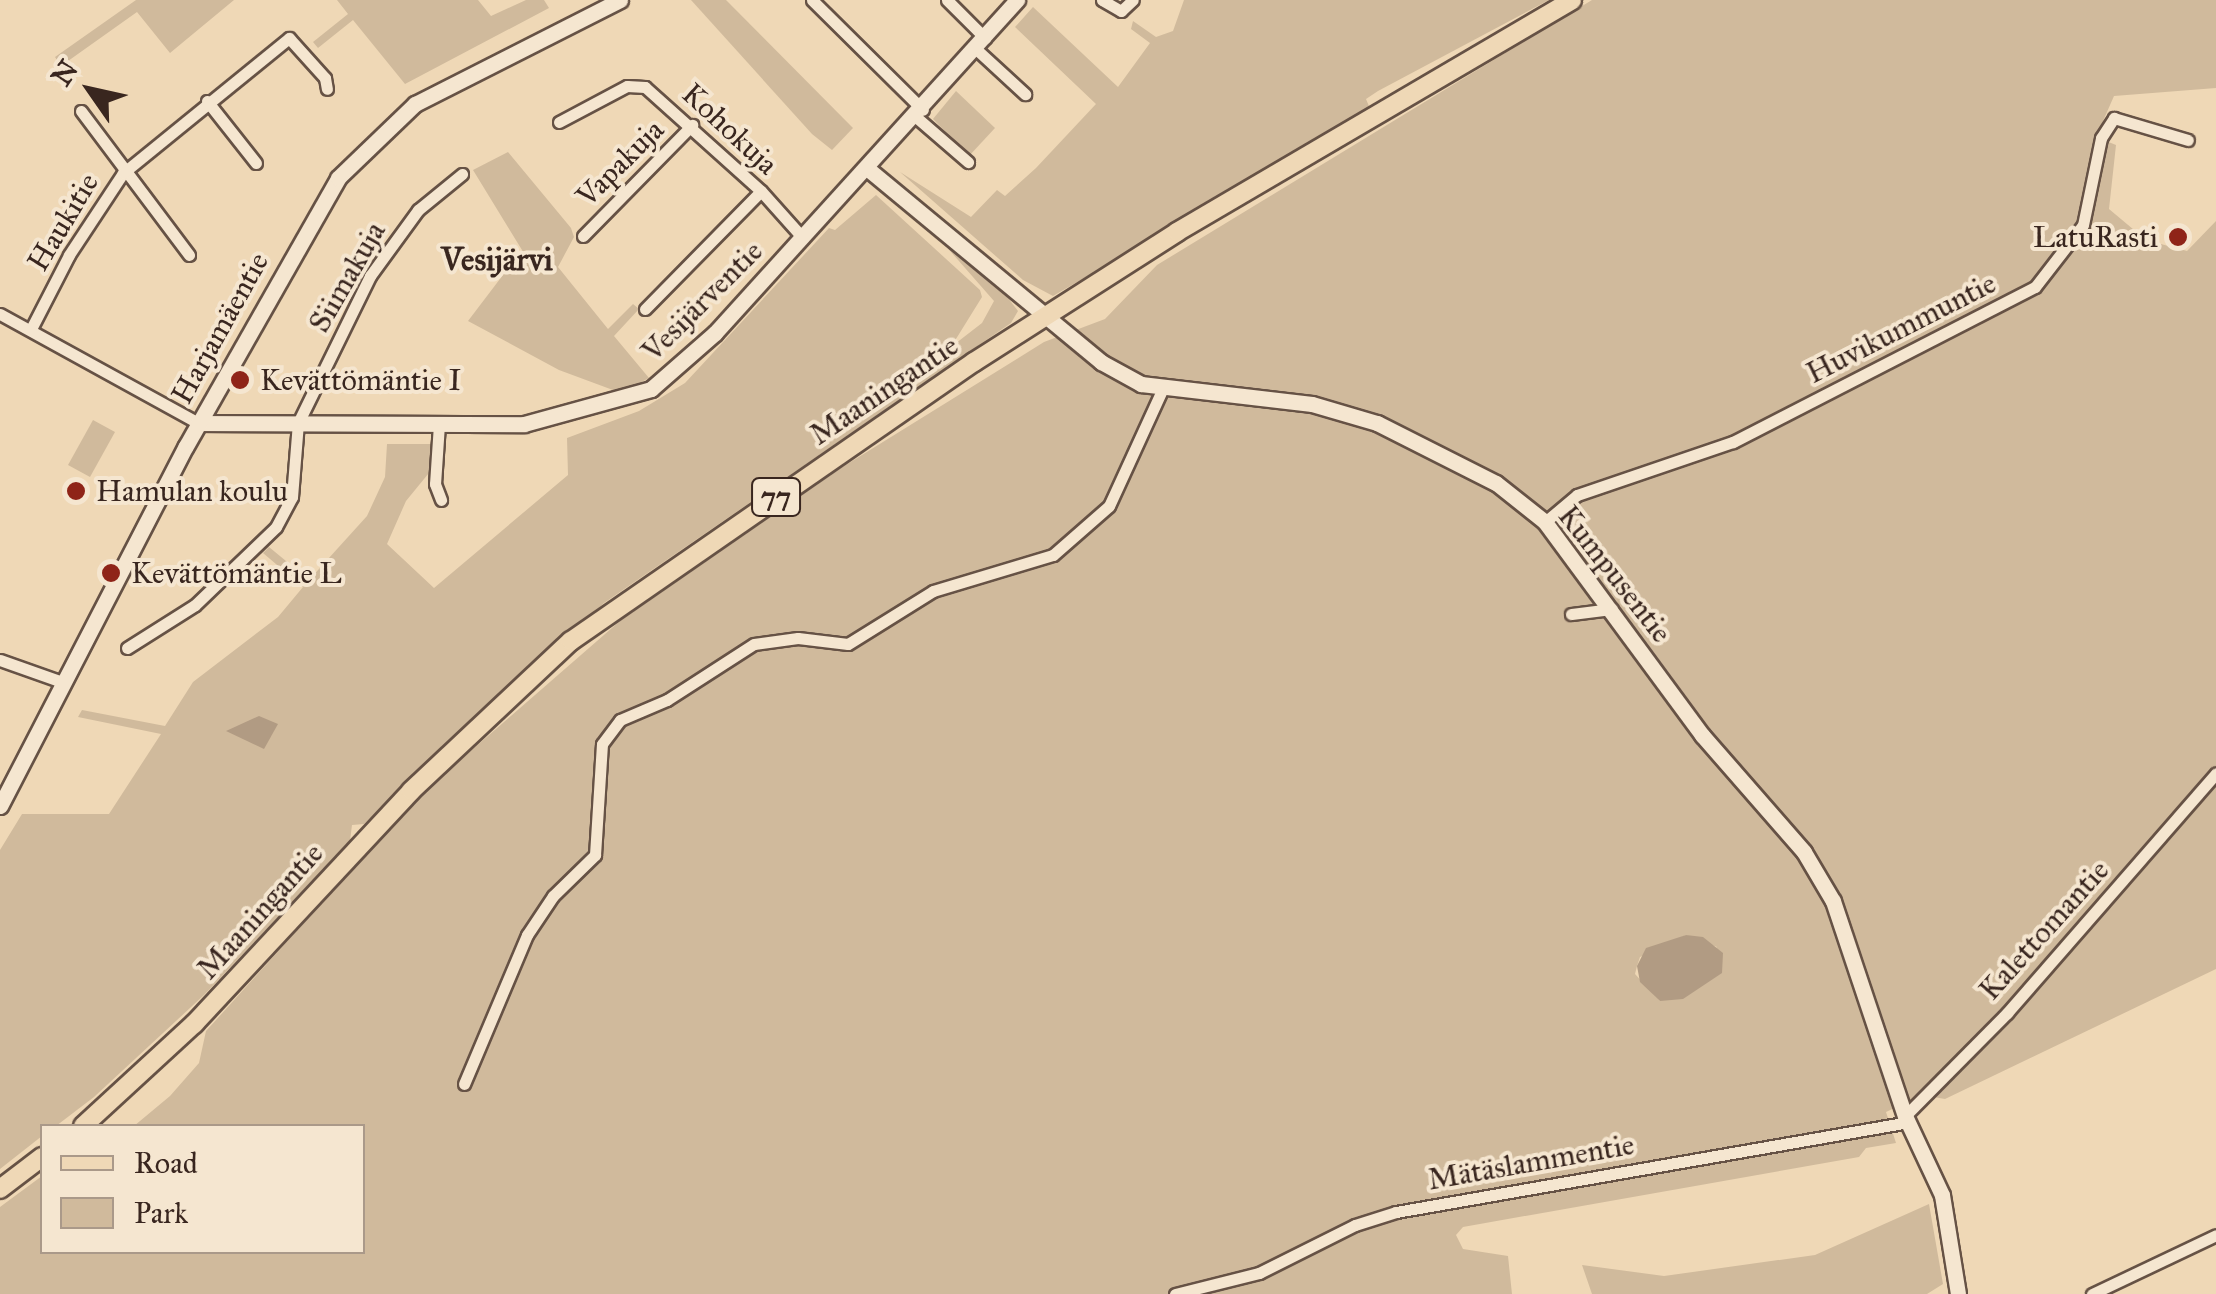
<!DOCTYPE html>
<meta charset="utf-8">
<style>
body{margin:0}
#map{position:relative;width:2216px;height:1294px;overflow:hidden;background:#efd8b6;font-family:"IM FELL Great Primer",serif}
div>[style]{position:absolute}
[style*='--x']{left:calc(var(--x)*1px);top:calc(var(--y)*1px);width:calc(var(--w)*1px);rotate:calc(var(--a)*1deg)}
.green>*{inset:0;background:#d0ba9c}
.water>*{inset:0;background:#b19b83}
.roads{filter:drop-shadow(2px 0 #665245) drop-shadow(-2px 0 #665245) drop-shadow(0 2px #665245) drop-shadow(0 -2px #665245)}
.street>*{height:11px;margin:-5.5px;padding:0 5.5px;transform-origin:5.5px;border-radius:5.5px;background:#f5e6d0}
.secondary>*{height:15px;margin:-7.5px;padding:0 7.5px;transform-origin:7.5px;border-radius:7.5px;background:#f5e6d0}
.primary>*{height:18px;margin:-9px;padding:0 9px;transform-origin:9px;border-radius:9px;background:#efd8b6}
.dots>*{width:28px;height:28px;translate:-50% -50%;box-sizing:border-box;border:5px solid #f5e6d0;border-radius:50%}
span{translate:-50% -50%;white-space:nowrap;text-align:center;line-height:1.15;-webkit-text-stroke:8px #f5e6d0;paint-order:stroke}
.shield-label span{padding:2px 8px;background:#f5e6d0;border:2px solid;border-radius:8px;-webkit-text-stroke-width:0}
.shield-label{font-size:28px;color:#39261f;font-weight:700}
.street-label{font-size:30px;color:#39261f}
.poi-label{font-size:30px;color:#39261f}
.right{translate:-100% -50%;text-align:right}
.left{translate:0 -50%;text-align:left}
.neighbourhood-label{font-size:32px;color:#39261f;font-weight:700}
.legend{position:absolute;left:40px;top:1124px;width:325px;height:130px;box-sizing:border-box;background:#f5e6d0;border:2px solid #aa9989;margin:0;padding:12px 18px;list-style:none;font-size:30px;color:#39261f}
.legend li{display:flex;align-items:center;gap:20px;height:50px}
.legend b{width:50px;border:2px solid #aa9989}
.north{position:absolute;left:40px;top:40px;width:100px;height:100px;-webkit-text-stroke:8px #f5e6d0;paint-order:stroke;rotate:304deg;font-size:28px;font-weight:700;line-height:40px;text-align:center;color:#39261f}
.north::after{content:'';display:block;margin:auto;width:35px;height:45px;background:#39261f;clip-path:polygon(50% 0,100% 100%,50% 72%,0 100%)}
</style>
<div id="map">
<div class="green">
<i style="clip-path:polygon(136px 0,234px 0,170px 53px,137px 12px,61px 66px,55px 57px)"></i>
<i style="clip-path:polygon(337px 0,478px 0,491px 16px,526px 0,544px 0,549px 8px,405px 84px,353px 20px,318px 48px,313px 42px,348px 14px)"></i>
<i style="clip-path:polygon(691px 0,726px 0,853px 128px,832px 150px,812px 134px)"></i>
<i style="clip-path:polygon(1184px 0,1549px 0,1378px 91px,1366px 99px,1371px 111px,1053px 296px,1023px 280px,900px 172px,971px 217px,997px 190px,1005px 196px,1036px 168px,1096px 104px,1015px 27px,1033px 7px,1118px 87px,1150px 43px,1131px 29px,1133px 21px,1156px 37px,1173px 31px)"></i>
<i style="clip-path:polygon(evenodd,1592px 0,2216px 0,2216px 88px,2114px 96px,2096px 137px,2116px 145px,2109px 209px,2146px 240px,2187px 251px,2216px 221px,2216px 969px,1945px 1099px,1922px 1095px,1886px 1112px,1896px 1143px,1866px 1148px,1859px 1157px,1463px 1227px,1456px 1235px,1463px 1249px,1508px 1256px,1512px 1294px,0 1294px,0 1207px,42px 1176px,42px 1252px,362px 1252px,362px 1126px,134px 1126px,170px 1096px,199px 1063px,206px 1031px,419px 796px,620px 621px,841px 468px,1044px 342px,1105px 319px,1157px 265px,1592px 0,1686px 935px,1717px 947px,1660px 1001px,1635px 974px,1637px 966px,1640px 957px,1686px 935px)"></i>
<i style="clip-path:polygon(956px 91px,995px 128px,969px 156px,933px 119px)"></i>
<i style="clip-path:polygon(508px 152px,571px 228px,574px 237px,558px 267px,608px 329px,633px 304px,639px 309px,614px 336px,649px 378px,621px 393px,559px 370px,468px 321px,522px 250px,473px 170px)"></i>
<i style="clip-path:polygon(876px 195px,980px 290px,982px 297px,951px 347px,982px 323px,994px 301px,930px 228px,1008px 298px,1018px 311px,1011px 323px,604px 603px,364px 824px,352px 825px,350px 841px,204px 995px,94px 1097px,56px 1126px,42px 1126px,42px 1136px,0 1169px,0 850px,22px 814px,109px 814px,161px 734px,78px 717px,82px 710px,165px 726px,193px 682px,278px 617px,303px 587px,263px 553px,269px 547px,309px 580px,367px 516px,385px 477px,387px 444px,432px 444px,433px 468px,406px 501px,387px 544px,434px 588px,568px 475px,567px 438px,639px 411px,685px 383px,829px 228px,835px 230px)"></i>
<i style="clip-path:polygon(93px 420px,115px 432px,90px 477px,68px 465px)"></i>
<i style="clip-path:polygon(1929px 1204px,1943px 1284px,1927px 1294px,1592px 1294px,1582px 1265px,1664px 1276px,1815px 1255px)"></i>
</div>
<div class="water">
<i style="clip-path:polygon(259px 716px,278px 724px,264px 749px,226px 731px)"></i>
<i style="clip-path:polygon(1686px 935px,1703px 937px,1723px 953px,1722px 973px,1683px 999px,1660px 1001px,1640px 982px,1637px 966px,1646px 948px)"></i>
</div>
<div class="roads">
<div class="street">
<i style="--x:812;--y:0;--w:156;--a:44.7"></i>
<i style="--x:947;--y:0;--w:54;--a:45"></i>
<i style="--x:1102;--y:0;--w:22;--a:30"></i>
<i style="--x:1121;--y:11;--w:16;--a:-43"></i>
<i style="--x:289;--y:38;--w:54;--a:48"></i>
<i style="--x:325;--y:78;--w:11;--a:80"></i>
<i style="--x:976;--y:49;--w:67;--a:42.6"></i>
<i style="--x:207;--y:101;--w:79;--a:51.7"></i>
<i style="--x:81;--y:111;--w:180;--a:53.1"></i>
<i style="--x:916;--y:117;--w:69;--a:40.9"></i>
<i style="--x:559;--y:122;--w:77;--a:-27.9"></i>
<i style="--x:627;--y:86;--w:18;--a:3"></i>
<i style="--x:645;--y:87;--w:156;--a:41.9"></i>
<i style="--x:761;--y:191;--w:63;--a:48.2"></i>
<i style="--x:583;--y:236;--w:156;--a:-45.5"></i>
<i style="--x:645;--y:309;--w:165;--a:-45.5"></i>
<i style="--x:0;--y:314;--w:226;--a:28.8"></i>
<i style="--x:31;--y:329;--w:83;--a:-62.8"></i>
<i style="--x:69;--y:255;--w:98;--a:-56.6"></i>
<i style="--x:123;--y:173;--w:214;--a:-39.1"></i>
<i style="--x:439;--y:424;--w:60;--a:93.8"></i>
<i style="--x:435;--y:484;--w:17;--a:69"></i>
<i style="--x:1545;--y:522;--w:42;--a:-40.2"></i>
<i style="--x:1577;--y:495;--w:165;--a:-18.8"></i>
<i style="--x:1733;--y:442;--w:339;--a:-27.2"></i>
<i style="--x:2035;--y:287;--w:78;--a:-52.3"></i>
<i style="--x:2083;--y:225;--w:89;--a:-78.3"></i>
<i style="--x:2101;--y:138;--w:24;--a:-57"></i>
<i style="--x:2114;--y:118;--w:77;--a:16.6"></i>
<i style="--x:1571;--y:614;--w:41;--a:-7"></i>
<i style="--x:127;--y:648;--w:80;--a:-32.3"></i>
<i style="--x:195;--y:605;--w:112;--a:-43.9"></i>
<i style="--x:276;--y:527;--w:34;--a:-62"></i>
<i style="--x:292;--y:497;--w:74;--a:-85.4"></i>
<i style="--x:298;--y:423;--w:164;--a:-63.9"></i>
<i style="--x:370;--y:276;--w:82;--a:-54"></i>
<i style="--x:418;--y:210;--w:57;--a:-39.3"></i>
<i style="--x:0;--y:660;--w:66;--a:19.5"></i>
<i style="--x:464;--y:1084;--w:162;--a:-67.1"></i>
<i style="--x:527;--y:935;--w:47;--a:-56.3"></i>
<i style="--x:553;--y:896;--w:59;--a:-44.3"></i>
<i style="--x:595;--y:855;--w:111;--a:-86.4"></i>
<i style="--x:602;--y:744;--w:30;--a:-53"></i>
<i style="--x:620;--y:720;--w:51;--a:-23.1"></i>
<i style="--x:667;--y:700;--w:103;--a:-32.8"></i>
<i style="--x:754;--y:644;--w:44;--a:-7.8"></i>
<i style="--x:798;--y:638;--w:50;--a:6.8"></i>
<i style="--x:848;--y:644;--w:100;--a:-31.9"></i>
<i style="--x:933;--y:591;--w:125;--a:-16.7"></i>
<i style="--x:1053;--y:555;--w:74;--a:-41.2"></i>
<i style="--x:1109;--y:506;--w:130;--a:-65.4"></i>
<i style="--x:1905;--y:1116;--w:145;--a:-45.3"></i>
<i style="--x:2007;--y:1013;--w:318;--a:-48.9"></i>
<i style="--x:1175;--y:1294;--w:87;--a:-14"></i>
<i style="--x:1259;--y:1273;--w:107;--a:-26.6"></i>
<i style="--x:1355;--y:1225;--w:43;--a:-17.6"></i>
<i style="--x:1396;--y:1212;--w:521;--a:-9.95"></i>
<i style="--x:2092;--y:1294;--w:137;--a:-25.4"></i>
</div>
<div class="secondary">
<i style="--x:868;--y:169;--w:303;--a:39.6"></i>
<i style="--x:1101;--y:362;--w:46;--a:28.8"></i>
<i style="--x:1141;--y:384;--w:172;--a:6.7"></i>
<i style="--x:1312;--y:404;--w:68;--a:16.3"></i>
<i style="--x:1377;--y:423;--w:133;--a:26.8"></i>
<i style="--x:1496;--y:483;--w:63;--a:38.5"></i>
<i style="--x:1545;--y:522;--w:265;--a:53.6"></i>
<i style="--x:1702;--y:735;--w:155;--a:48.9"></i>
<i style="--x:1804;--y:852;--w:57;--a:59.4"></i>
<i style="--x:1833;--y:901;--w:227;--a:71.5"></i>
<i style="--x:1905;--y:1116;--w:87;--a:64.9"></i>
<i style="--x:1942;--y:1195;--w:100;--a:80.8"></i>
<i style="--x:198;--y:423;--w:326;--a:0.2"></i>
<i style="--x:524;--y:424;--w:132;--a:-15.4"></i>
<i style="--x:651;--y:389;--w:85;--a:-41.2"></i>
<i style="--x:715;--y:333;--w:450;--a:-47.8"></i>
<i style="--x:0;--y:806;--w:405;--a:-62.7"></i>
<i style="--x:186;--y:446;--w:308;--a:-60.4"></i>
<i style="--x:338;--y:178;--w:107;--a:-43.9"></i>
<i style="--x:415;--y:104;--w:230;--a:-26.9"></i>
</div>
<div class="primary">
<i style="--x:83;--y:1126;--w:151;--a:-42.6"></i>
<i style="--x:194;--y:1024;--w:318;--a:-47"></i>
<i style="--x:411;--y:791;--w:219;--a:-43.2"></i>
<i style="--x:571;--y:641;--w:490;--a:-34.7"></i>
<i style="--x:974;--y:362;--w:241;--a:-32.6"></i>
<i style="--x:1177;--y:232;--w:458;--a:-30.4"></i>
<i style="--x:0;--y:1189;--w:53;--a:-37.3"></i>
</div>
</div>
<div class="dots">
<i style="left:2178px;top:237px;background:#8f2418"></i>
<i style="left:240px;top:380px;background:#8f2418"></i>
<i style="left:76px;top:491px;background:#8f2418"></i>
<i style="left:111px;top:573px;background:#8f2418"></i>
</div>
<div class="shield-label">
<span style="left:776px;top:497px">77</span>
</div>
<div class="street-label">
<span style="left:730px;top:129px;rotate:43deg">Kohokuja</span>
<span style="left:620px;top:163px;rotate:-45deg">Vapakuja</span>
<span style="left:63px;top:222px;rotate:-59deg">Haukitie</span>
<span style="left:347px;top:277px;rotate:-60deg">Siimakuja</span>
<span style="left:702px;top:301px;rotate:-45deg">Vesijärventie</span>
<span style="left:220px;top:328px;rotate:-61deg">Harjamäentie</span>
<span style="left:1901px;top:328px;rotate:-27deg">Huvikummuntie</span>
<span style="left:884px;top:390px;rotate:-34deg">Maaningantie</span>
<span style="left:1615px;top:574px;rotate:52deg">Kumpusentie</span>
<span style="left:260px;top:911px;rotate:-48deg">Maaningantie</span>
<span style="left:2044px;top:930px;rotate:-48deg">Kalettomantie</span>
<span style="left:1531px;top:1162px;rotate:-10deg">Mätäslammentie</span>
</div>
<div class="poi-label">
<span class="right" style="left:2158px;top:237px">LatuRasti</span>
<span class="left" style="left:260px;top:380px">Kevättömäntie I</span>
<span class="left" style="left:96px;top:491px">Hamulan koulu</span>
<span class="left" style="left:131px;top:573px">Kevättömäntie L</span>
</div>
<div class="neighbourhood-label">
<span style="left:497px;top:260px">Vesijärvi</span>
</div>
<ul class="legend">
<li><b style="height:12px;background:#efd8b6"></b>Road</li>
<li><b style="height:28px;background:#d0ba9c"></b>Park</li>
</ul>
<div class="north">N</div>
</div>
